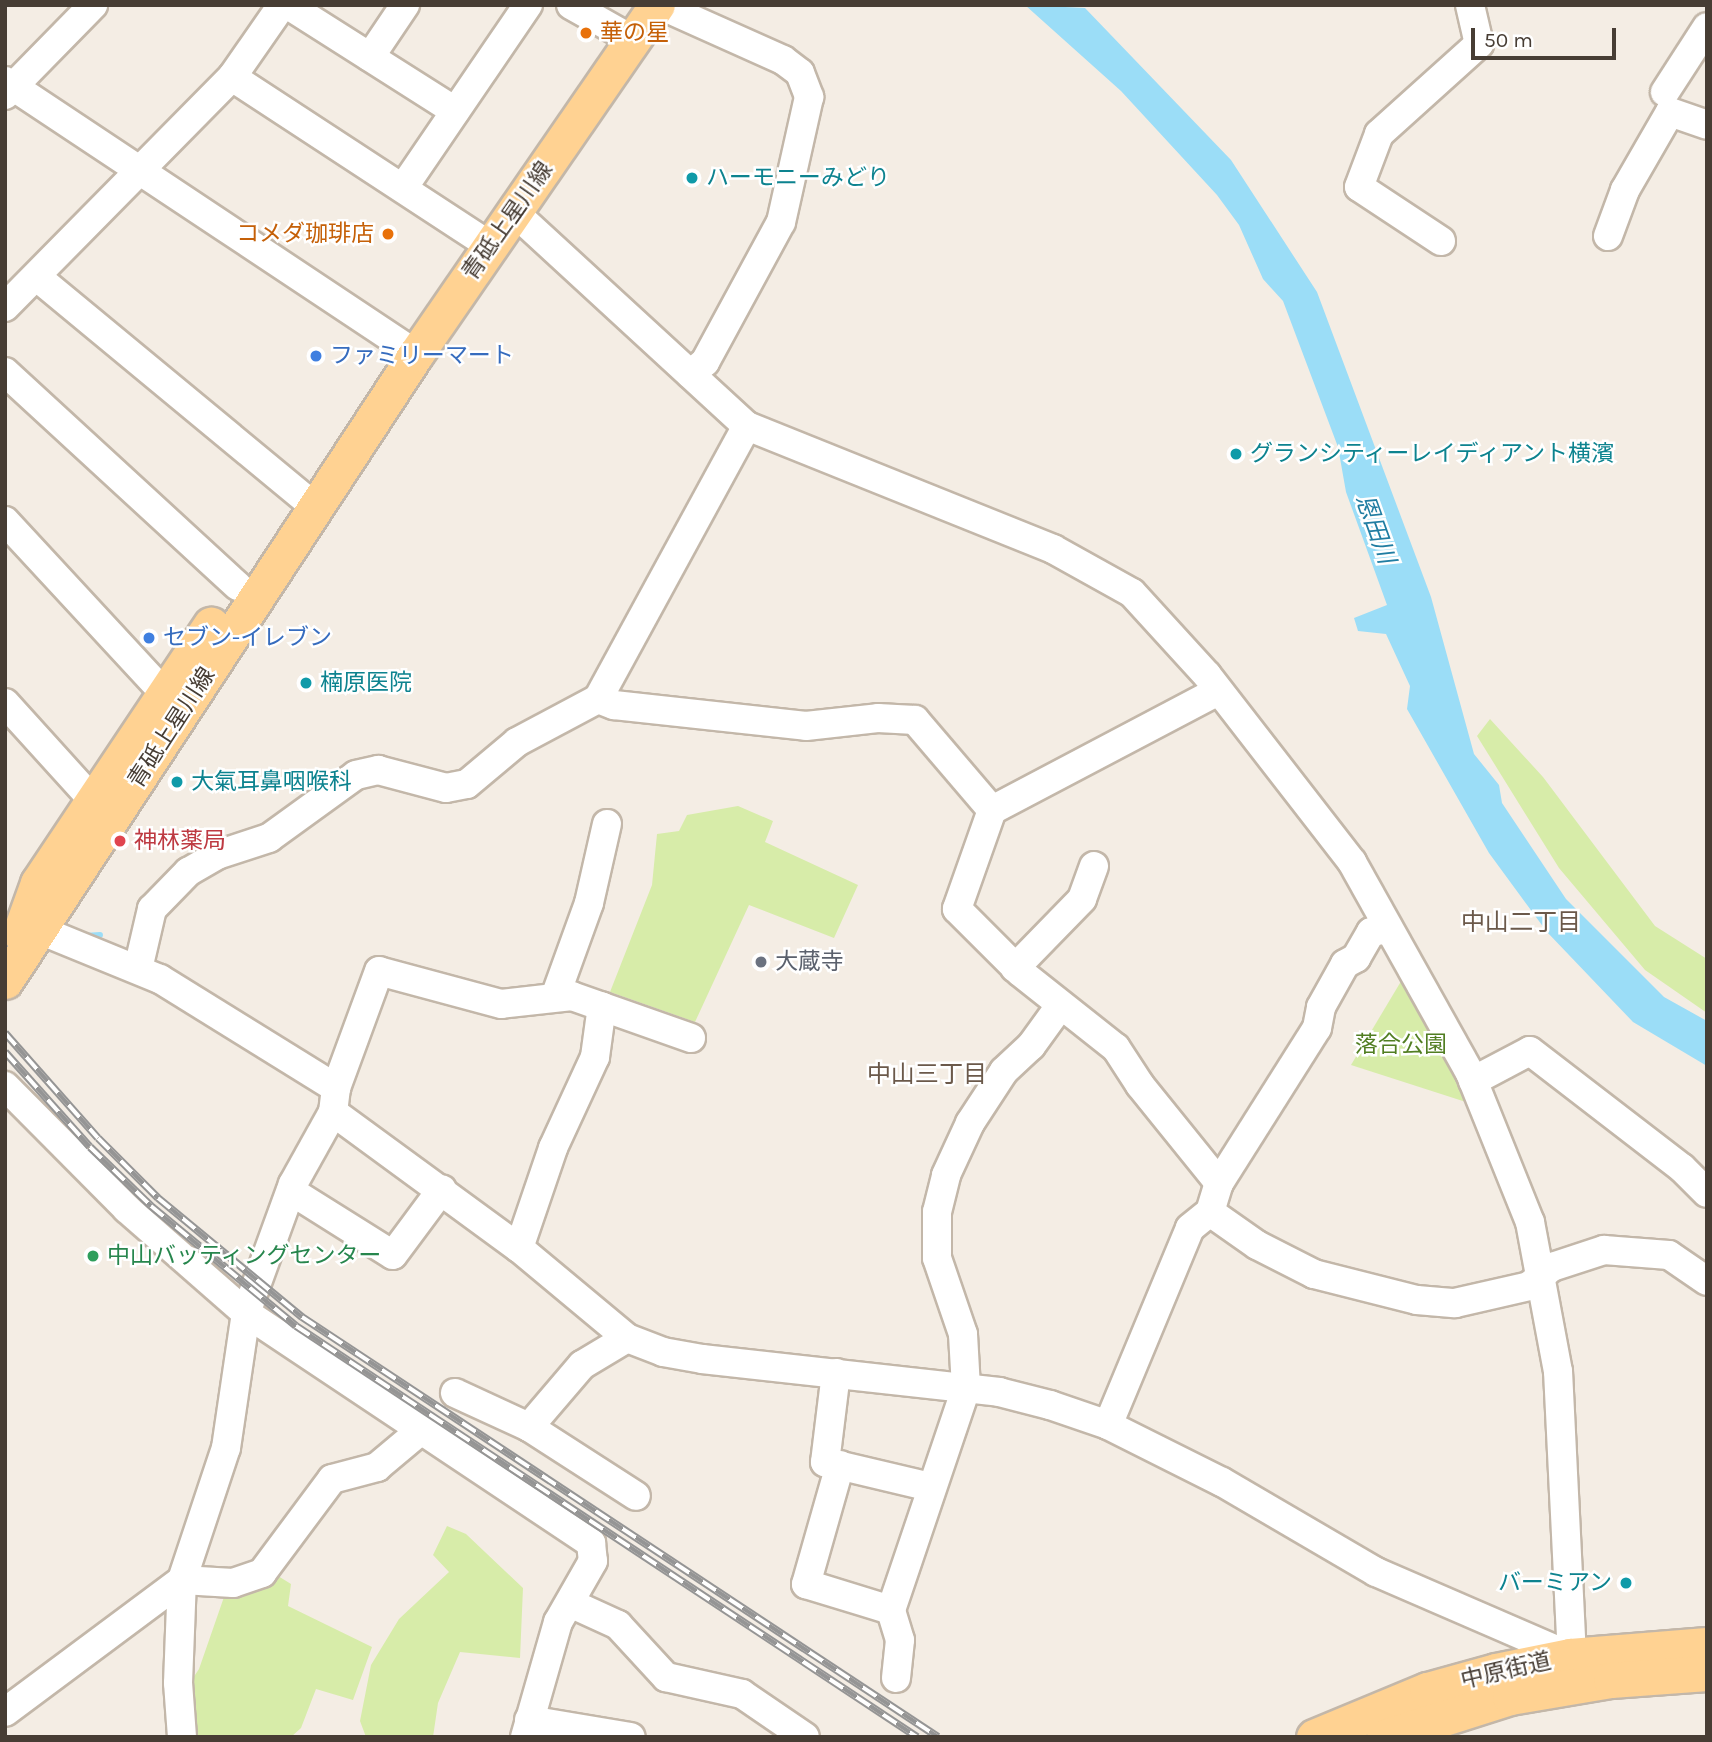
<!DOCTYPE html>
<meta charset="utf-8">
<style>
body{margin:0}
#map{position:relative;width:1712px;height:1742px;overflow:hidden;background:#f4ede4;font-family:Karla,"Noto Sans JP",sans-serif}
div>[style]{position:absolute}
[style*='--x']{left:calc(var(--x)*1px);top:calc(var(--y)*1px);width:calc(var(--w)*1px);rotate:calc(var(--a)*1deg)}
.green>*{inset:0;background:#d7eca9}
.water>*{inset:0;background:#9bddf7}
.stream>*{height:6px;margin:-3px;padding:0 3px;transform-origin:3px;border-radius:3px;background:#9bddf7}
.roads{filter:drop-shadow(2px 0 #c3b7a9) drop-shadow(-2px 0 #c3b7a9) drop-shadow(0 2px #c3b7a9) drop-shadow(0 -2px #c3b7a9)}
.minor>*{height:28px;margin:-14px;padding:0 14px;transform-origin:14px;border-radius:14px;background:#fff}
.major>*{height:35px;margin:-17.5px;padding:0 17.5px;transform-origin:17.5px;border-radius:17.5px;background:#ffd292}
.rail>*{height:8px;margin-top:-4px;transform-origin:0;background:repeating-linear-gradient(90deg,#fff 0 16px,#959595 0 32px);box-sizing:border-box;border-block:2px solid #959595}
.dots>*{width:19px;height:19px;translate:-50% -50%;box-sizing:border-box;border:4px solid #fff;border-radius:50%}
span{translate:-50% -50%;white-space:nowrap;text-align:center;line-height:1.15;-webkit-text-stroke:5px #fff;paint-order:stroke}
.food-label{font-size:23px;color:#c56008}
.left{translate:0 -50%;text-align:left}
.right{translate:-100% -50%;text-align:right}
.culture-label{font-size:23px;color:#0d838f}
.street-label{font-size:23px;color:#473d34}
.shop-label{font-size:23px;color:#366cbe}
.health-label{font-size:23px;color:#be3a42}
.worship-label{font-size:23px;color:#5b616d}
.park-label{font-size:23px;color:#517e22}
.leisure-label{font-size:23px;color:#27864d}
.water-label{font-size:24px;color:#207da2;font-style:italic}
.neighbourhood-label{font-size:24px;color:#6b594a}
.frame{position:absolute;inset:0;border:7px solid #473d34;pointer-events:none}
.scale{position:absolute;left:1471px;top:28px;width:145px;height:32px;box-sizing:border-box;border:4px solid #473d34;border-top:0;padding-left:9px;font-size:21px;line-height:24px;white-space:nowrap;color:#473d34;-webkit-text-stroke:5px #fff;paint-order:stroke}
</style>
<div id="map">
<div class="green">
<i style="clip-path:polygon(1490px 719px,1543px 777px,1655px 926px,1707px 959px,1707px 1013px,1645px 970px,1559px 868px,1477px 736px)"></i>
<i style="clip-path:polygon(738px 806px,773px 821px,765px 842px,858px 885px,834px 938px,749px 905px,695px 1022px,610px 992px,652px 885px,657px 834px,679px 831px,687px 815px)"></i>
<i style="clip-path:polygon(1403px 978px,1469px 1103px,1351px 1065px)"></i>
<i style="clip-path:polygon(447px 1526px,466px 1534px,523px 1588px,520px 1658px,460px 1652px,438px 1703px,433px 1737px,366px 1737px,360px 1721px,371px 1665px,399px 1619px,449px 1572px,433px 1555px)"></i>
<i style="clip-path:polygon(270px 1571px,291px 1584px,288px 1606px,372px 1647px,353px 1700px,316px 1689px,301px 1728px,291px 1737px,191px 1737px,187px 1687px,199px 1669px,224px 1597px)"></i>
</div>
<div class="water">
<i style="clip-path:polygon(1025px 5px,1085px 8px,1231px 160px,1317px 292px,1431px 597px,1474px 754px,1499px 785px,1502px 803px,1566px 899px,1664px 997px,1707px 1021px,1707px 1066px,1633px 1022px,1547px 932px,1489px 853px,1407px 709px,1410px 686px,1386px 634px,1358px 631px,1354px 618px,1387px 605px,1346px 492px,1338px 447px,1283px 301px,1263px 279px,1239px 225px,1217px 195px,1121px 91px)"></i>
</div>
<div class="stream">
<i style="--x:85;--y:936;--w:15;--a:-4"></i>
</div>
<div class="roads">
<div class="minor">
<i style="--x:288;--y:5;--w:198;--a:32.4"></i>
<i style="--x:571;--y:5;--w:71;--a:29.4"></i>
<i style="--x:660;--y:5;--w:135;--a:24.1"></i>
<i style="--x:783;--y:60;--w:21;--a:37"></i>
<i style="--x:800;--y:73;--w:26;--a:69"></i>
<i style="--x:809;--y:97;--w:128;--a:102.6"></i>
<i style="--x:781;--y:222;--w:159;--a:118.5"></i>
<i style="--x:705;--y:362;--w:19;--a:141"></i>
<i style="--x:370;--y:57;--w:63;--a:-56.1"></i>
<i style="--x:232;--y:77;--w:308;--a:33.2"></i>
<i style="--x:5;--y:81;--w:493;--a:33.6"></i>
<i style="--x:1665;--y:92;--w:77;--a:-57.1"></i>
<i style="--x:5;--y:95;--w:126;--a:-45.6"></i>
<i style="--x:403;--y:188;--w:222;--a:-55.7"></i>
<i style="--x:514;--y:212;--w:316;--a:42.6"></i>
<i style="--x:747;--y:426;--w:330;--a:21.9"></i>
<i style="--x:1053;--y:549;--w:90;--a:29.1"></i>
<i style="--x:1132;--y:593;--w:111;--a:47.6"></i>
<i style="--x:1207;--y:675;--w:237;--a:52.2"></i>
<i style="--x:1352;--y:862;--w:242;--a:60.8"></i>
<i style="--x:1470;--y:1073;--w:161;--a:68.1"></i>
<i style="--x:1530;--y:1222;--w:152;--a:79.4"></i>
<i style="--x:1558;--y:1371;--w:304;--a:87.2"></i>
<i style="--x:1608;--y:236;--w:49;--a:-69.7"></i>
<i style="--x:1625;--y:190;--w:90;--a:-60"></i>
<i style="--x:1670;--y:112;--w:39;--a:19"></i>
<i style="--x:1441;--y:241;--w:98;--a:-146.6"></i>
<i style="--x:1359;--y:187;--w:57;--a:-69.3"></i>
<i style="--x:1379;--y:134;--w:135;--a:-42"></i>
<i style="--x:1479;--y:44;--w:40;--a:-103"></i>
<i style="--x:37;--y:277;--w:362;--a:39.6"></i>
<i style="--x:5;--y:307;--w:323;--a:-45.4"></i>
<i style="--x:232;--y:77;--w:88;--a:-55.2"></i>
<i style="--x:5;--y:372;--w:316;--a:42.6"></i>
<i style="--x:5;--y:521;--w:236;--a:47.2"></i>
<i style="--x:1218;--y:691;--w:255;--a:152.2"></i>
<i style="--x:992;--y:810;--w:105;--a:109.5"></i>
<i style="--x:957;--y:909;--w:89;--a:45"></i>
<i style="--x:1020;--y:972;--w:122;--a:38.4"></i>
<i style="--x:1116;--y:1048;--w:44;--a:57"></i>
<i style="--x:1140;--y:1085;--w:126;--a:51.1"></i>
<i style="--x:598;--y:699;--w:17;--a:21"></i>
<i style="--x:614;--y:705;--w:193;--a:6.2"></i>
<i style="--x:806;--y:726;--w:72;--a:-6.3"></i>
<i style="--x:878;--y:718;--w:37;--a:3"></i>
<i style="--x:915;--y:720;--w:118;--a:49.5"></i>
<i style="--x:5;--y:703;--w:132;--a:47.8"></i>
<i style="--x:25;--y:924;--w:146;--a:22.2"></i>
<i style="--x:160;--y:979;--w:207;--a:31.8"></i>
<i style="--x:1015;--y:968;--w:96;--a:-45.8"></i>
<i style="--x:1082;--y:899;--w:35;--a:-70"></i>
<i style="--x:138;--y:969;--w:62;--a:-76.9"></i>
<i style="--x:152;--y:909;--w:52;--a:-45.8"></i>
<i style="--x:188;--y:872;--w:34;--a:-30"></i>
<i style="--x:217;--y:855;--w:55;--a:-18.1"></i>
<i style="--x:269;--y:838;--w:107;--a:-35.9"></i>
<i style="--x:356;--y:775;--w:23;--a:-13"></i>
<i style="--x:378;--y:770;--w:70;--a:14.8"></i>
<i style="--x:446;--y:788;--w:21;--a:-11"></i>
<i style="--x:467;--y:784;--w:65;--a:-40"></i>
<i style="--x:517;--y:742;--w:92;--a:-28"></i>
<i style="--x:598;--y:699;--w:311;--a:-61.4"></i>
<i style="--x:555;--y:997;--w:100;--a:-70.1"></i>
<i style="--x:589;--y:903;--w:81;--a:-77.2"></i>
<i style="--x:691;--y:1038;--w:126;--a:-160.6"></i>
<i style="--x:572;--y:996;--w:71;--a:173.6"></i>
<i style="--x:501;--y:1004;--w:126;--a:-164.9"></i>
<i style="--x:379;--y:971;--w:125;--a:110.2"></i>
<i style="--x:336;--y:1088;--w:24;--a:97"></i>
<i style="--x:333;--y:1112;--w:230;--a:36.2"></i>
<i style="--x:519;--y:1248;--w:141;--a:39.8"></i>
<i style="--x:627;--y:1338;--w:39;--a:21"></i>
<i style="--x:663;--y:1352;--w:40;--a:10"></i>
<i style="--x:702;--y:1359;--w:299;--a:6.3"></i>
<i style="--x:999;--y:1392;--w:53;--a:14.3"></i>
<i style="--x:1050;--y:1405;--w:61;--a:19"></i>
<i style="--x:1108;--y:1425;--w:127;--a:26.6"></i>
<i style="--x:1222;--y:1482;--w:178;--a:30.3"></i>
<i style="--x:1376;--y:1572;--w:211;--a:23.4"></i>
<i style="--x:1473;--y:1081;--w:64;--a:-27.8"></i>
<i style="--x:1530;--y:1051;--w:192;--a:37.6"></i>
<i style="--x:1682;--y:1168;--w:35;--a:45"></i>
<i style="--x:5;--y:1086;--w:173;--a:45.2"></i>
<i style="--x:127;--y:1209;--w:158;--a:41.2"></i>
<i style="--x:246;--y:1313;--w:415;--a:33.7"></i>
<i style="--x:591;--y:1543;--w:18;--a:84"></i>
<i style="--x:593;--y:1561;--w:70;--a:119.8"></i>
<i style="--x:558;--y:1622;--w:120;--a:106"></i>
<i style="--x:291;--y:1191;--w:120;--a:32.1"></i>
<i style="--x:393;--y:1255;--w:82;--a:-53.4"></i>
<i style="--x:1210;--y:1212;--w:57;--a:35.1"></i>
<i style="--x:1257;--y:1245;--w:64;--a:27"></i>
<i style="--x:1314;--y:1274;--w:106;--a:14.2"></i>
<i style="--x:1417;--y:1300;--w:38;--a:5"></i>
<i style="--x:1455;--y:1303;--w:76;--a:-12.9"></i>
<i style="--x:1529;--y:1286;--w:30;--a:-40"></i>
<i style="--x:1552;--y:1267;--w:55;--a:-18.1"></i>
<i style="--x:1604;--y:1250;--w:65;--a:4.4"></i>
<i style="--x:1669;--y:1255;--w:46;--a:34.4"></i>
<i style="--x:519;--y:1248;--w:106;--a:-71.2"></i>
<i style="--x:553;--y:1148;--w:100;--a:-65.2"></i>
<i style="--x:595;--y:1057;--w:51;--a:-82.2"></i>
<i style="--x:836;--y:1373;--w:90;--a:97"></i>
<i style="--x:825;--y:1462;--w:109;--a:13.3"></i>
<i style="--x:455;--y:1393;--w:81;--a:24.7"></i>
<i style="--x:529;--y:1427;--w:82;--a:-49.5"></i>
<i style="--x:582;--y:1365;--w:52;--a:-31"></i>
<i style="--x:1108;--y:1425;--w:213;--a:-67.4"></i>
<i style="--x:1190;--y:1228;--w:26;--a:-39"></i>
<i style="--x:1210;--y:1212;--w:30;--a:-73"></i>
<i style="--x:1219;--y:1183;--w:183;--a:-57.7"></i>
<i style="--x:1317;--y:1028;--w:21;--a:-79"></i>
<i style="--x:1321;--y:1007;--w:49;--a:-60.8"></i>
<i style="--x:1345;--y:964;--w:13;--a:-29"></i>
<i style="--x:1356;--y:958;--w:30;--a:-60"></i>
<i style="--x:1371;--y:932;--w:18;--a:-9"></i>
<i style="--x:529;--y:1427;--w:127;--a:32.8"></i>
<i style="--x:840;--y:1465;--w:124;--a:105.9"></i>
<i style="--x:806;--y:1584;--w:89;--a:17"></i>
<i style="--x:570;--y:1603;--w:53;--a:24.6"></i>
<i style="--x:618;--y:1625;--w:71;--a:47.3"></i>
<i style="--x:666;--y:1677;--w:78;--a:12.6"></i>
<i style="--x:742;--y:1694;--w:76;--a:34.3"></i>
<i style="--x:896;--y:1678;--w:38;--a:-84"></i>
<i style="--x:900;--y:1640;--w:31;--a:-107"></i>
<i style="--x:891;--y:1610;--w:234;--a:-71.3"></i>
<i style="--x:966;--y:1388;--w:54;--a:-93.2"></i>
<i style="--x:963;--y:1334;--w:80;--a:-108.9"></i>
<i style="--x:937;--y:1258;--w:46;--a:-90"></i>
<i style="--x:937;--y:1212;--w:38;--a:-76"></i>
<i style="--x:946;--y:1175;--w:57;--a:-65.2"></i>
<i style="--x:970;--y:1123;--w:62;--a:-56.8"></i>
<i style="--x:1004;--y:1071;--w:37;--a:-43"></i>
<i style="--x:1031;--y:1046;--w:49;--a:-54.1"></i>
<i style="--x:5;--y:1712;--w:221;--a:-36.7"></i>
<i style="--x:182;--y:1580;--w:51;--a:3.4"></i>
<i style="--x:233;--y:1583;--w:31;--a:-19"></i>
<i style="--x:262;--y:1573;--w:117;--a:-53.3"></i>
<i style="--x:332;--y:1479;--w:47;--a:-14.9"></i>
<i style="--x:377;--y:1467;--w:56;--a:-39.9"></i>
<i style="--x:529;--y:1720;--w:103;--a:9.5"></i>
<i style="--x:182;--y:1737;--w:54;--a:-94.2"></i>
<i style="--x:178;--y:1683;--w:103;--a:-87.8"></i>
<i style="--x:182;--y:1580;--w:139;--a:-71.6"></i>
<i style="--x:226;--y:1448;--w:136;--a:-81.6"></i>
<i style="--x:246;--y:1313;--w:137;--a:-70"></i>
<i style="--x:293;--y:1184;--w:82;--a:-60.9"></i>
</div>
<div class="major">
<i style="--x:20;--y:933;--w:53;--a:-70.2"></i>
<i style="--x:38;--y:883;--w:311;--a:-56.2"></i>
<i style="--x:5;--y:981;--w:750;--a:-56.76"></i>
<i style="--x:416;--y:354;--w:424;--a:-55.4"></i>
<i style="--x:1314;--y:1737;--w:122;--a:-22.6"></i>
<i style="--x:1427;--y:1690;--w:72;--a:-15.4"></i>
<i style="--x:1496;--y:1671;--w:76;--a:-11.5"></i>
<i style="--x:1570;--y:1656;--w:137;--a:-4.6"></i>
<i style="--x:1384;--y:1737;--w:132;--a:-17.6"></i>
<i style="--x:1510;--y:1697;--w:102;--a:-9.6"></i>
<i style="--x:1611;--y:1680;--w:96;--a:-4.2"></i>
</div>
</div>
<div class="rail">
<i style="--x:5;--y:1033;--w:140;--a:48.5"></i>
<i style="--x:98;--y:1138;--w:85;--a:45"></i>
<i style="--x:158;--y:1198;--w:187;--a:39.6"></i>
<i style="--x:302;--y:1317;--w:762;--a:33.44"></i>
<i style="--x:5;--y:1052;--w:127;--a:48.2"></i>
<i style="--x:90;--y:1147;--w:85;--a:44"></i>
<i style="--x:151;--y:1206;--w:188;--a:39.6"></i>
<i style="--x:296;--y:1326;--w:745;--a:33.5"></i>
</div>
<div class="dots">
<i style="left:586px;top:33px;background:#e8710a"></i>
<i style="left:692px;top:178px;background:#0f9aa8"></i>
<i style="left:388px;top:234px;background:#e8710a"></i>
<i style="left:316px;top:356px;background:#3f7fe0"></i>
<i style="left:1236px;top:454px;background:#0f9aa8"></i>
<i style="left:149px;top:638px;background:#3f7fe0"></i>
<i style="left:306px;top:683px;background:#0f9aa8"></i>
<i style="left:177px;top:782px;background:#0f9aa8"></i>
<i style="left:120px;top:841px;background:#e0444e"></i>
<i style="left:761px;top:962px;background:#6b7280"></i>
<i style="left:93px;top:1256px;background:#2e9e5b"></i>
<i style="left:1626px;top:1583px;background:#0f9aa8"></i>
</div>
<div class="food-label">
<span class="left" style="left:600px;top:33px">華の星</span>
<span class="right" style="left:374px;top:234px">コメダ珈琲店</span>
</div>
<div class="culture-label">
<span class="left" style="left:706px;top:178px">ハーモニーみどり</span>
<span class="left" style="left:1250px;top:454px">グランシティーレイディアント横濱</span>
<span class="left" style="left:320px;top:683px">楠原医院</span>
<span class="left" style="left:191px;top:782px">大氣耳鼻咽喉科</span>
<span class="right" style="left:1612px;top:1583px">バーミアン</span>
</div>
<div class="street-label">
<span style="left:508px;top:221px;rotate:-55deg">青砥上星川線</span>
<span style="left:172px;top:728px;rotate:-57deg">青砥上星川線</span>
<span style="left:1506px;top:1671px;rotate:-13deg">中原街道</span>
</div>
<div class="shop-label">
<span class="left" style="left:330px;top:356px">ファミリーマート</span>
<span class="left" style="left:163px;top:638px">セブン-イレブン</span>
</div>
<div class="health-label">
<span class="left" style="left:134px;top:841px">神林薬局</span>
</div>
<div class="worship-label">
<span class="left" style="left:775px;top:962px">大蔵寺</span>
</div>
<div class="park-label">
<span style="left:1401px;top:1045px">落合公園</span>
</div>
<div class="leisure-label">
<span class="left" style="left:107px;top:1256px">中山バッティングセンター</span>
</div>
<div class="water-label">
<span style="left:1375px;top:529px;rotate:70deg">恩田川</span>
</div>
<div class="neighbourhood-label">
<span style="left:1521px;top:923px">中山二丁目</span>
<span style="left:927px;top:1075px">中山三丁目</span>
</div>
<div class="frame"></div>
<div class="scale">50 m</div>
</div>
